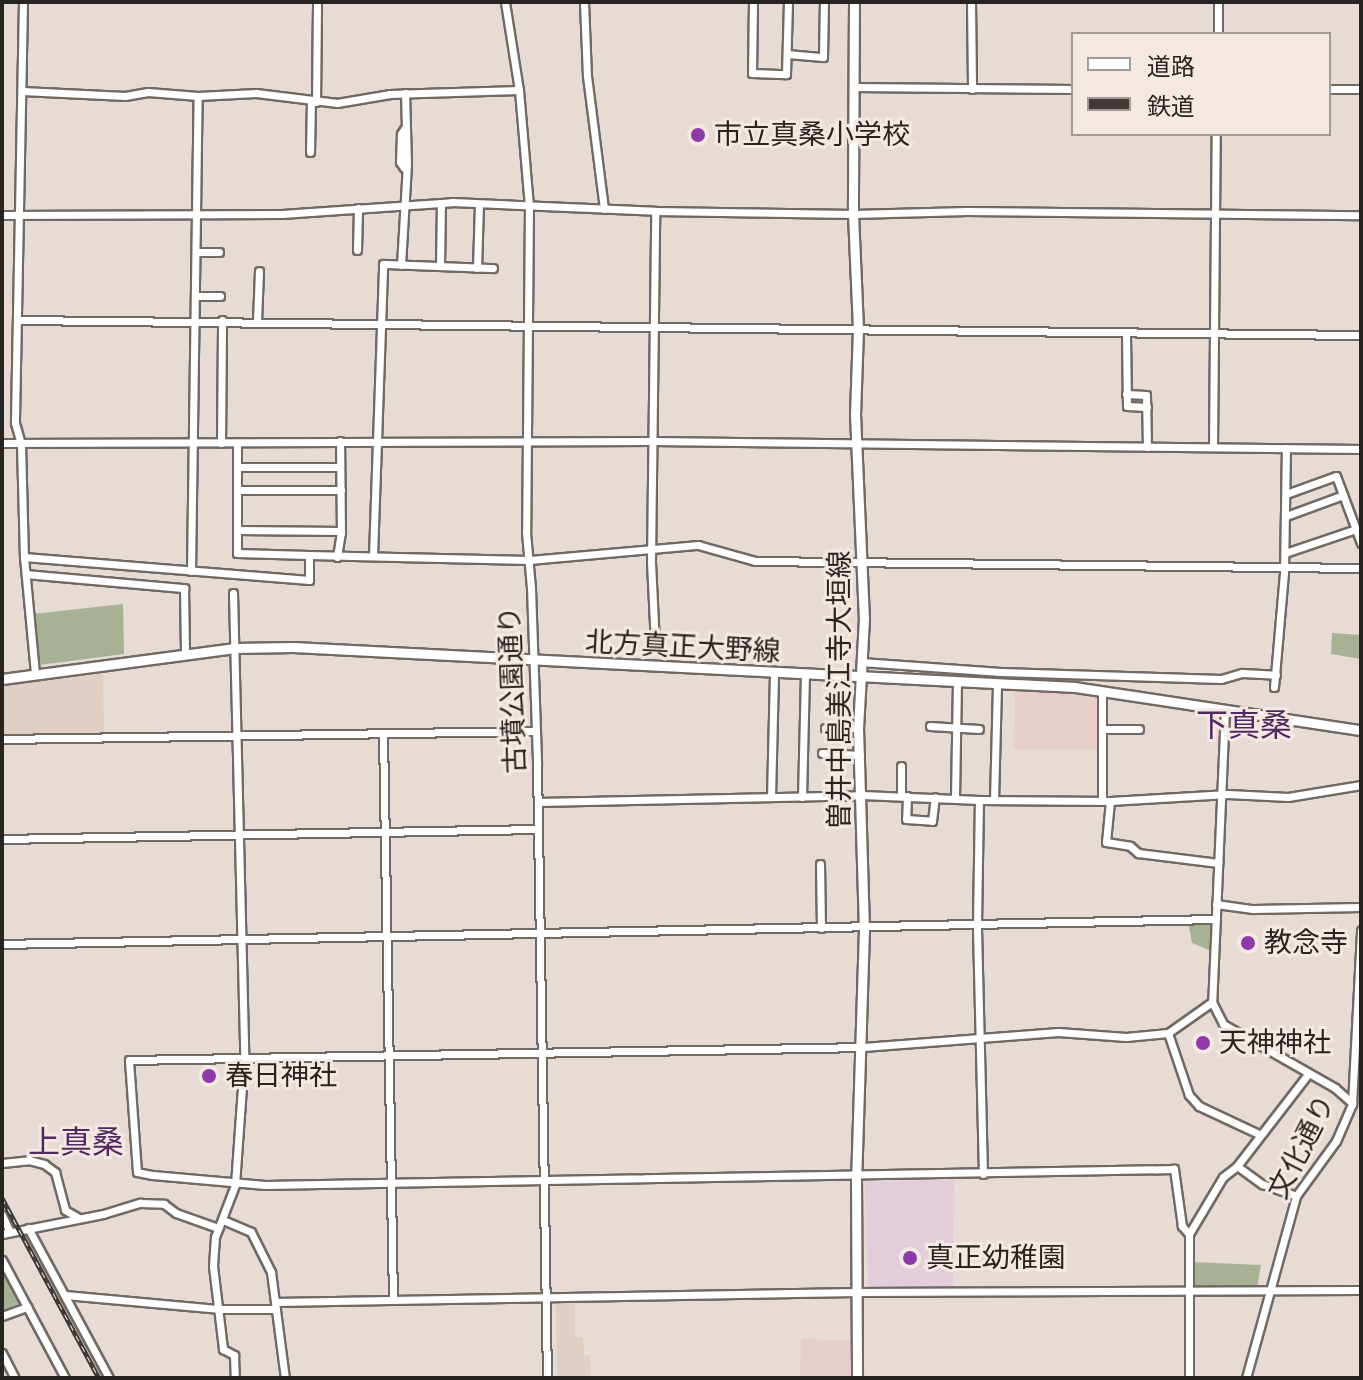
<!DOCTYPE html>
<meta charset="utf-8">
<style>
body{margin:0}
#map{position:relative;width:1363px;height:1380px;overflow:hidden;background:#e6dcd5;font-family:"DM Sans","Noto Sans JP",sans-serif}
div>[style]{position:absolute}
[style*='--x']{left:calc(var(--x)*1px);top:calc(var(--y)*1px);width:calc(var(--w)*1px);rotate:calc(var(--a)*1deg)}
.built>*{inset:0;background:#e0cfc4}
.industrial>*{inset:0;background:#e8cdcd}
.education>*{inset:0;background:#e3cdda}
.green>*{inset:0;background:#a7b295}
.roads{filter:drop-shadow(2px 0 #726963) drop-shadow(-2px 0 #726963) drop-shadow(0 2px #726963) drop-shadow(0 -2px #726963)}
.minor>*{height:7px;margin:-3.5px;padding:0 3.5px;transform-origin:3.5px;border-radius:3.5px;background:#fff}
.major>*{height:9px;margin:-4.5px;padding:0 4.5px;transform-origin:4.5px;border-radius:4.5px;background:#fff}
.rail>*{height:5px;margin-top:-2.5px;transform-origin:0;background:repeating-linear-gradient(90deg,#f4e9e2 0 6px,#403b39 0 12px);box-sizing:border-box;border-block:2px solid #403b39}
.dots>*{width:22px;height:22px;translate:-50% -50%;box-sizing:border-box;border:4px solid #f4e9e2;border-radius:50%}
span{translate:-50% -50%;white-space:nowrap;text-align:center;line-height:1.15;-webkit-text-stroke:6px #f4e9e2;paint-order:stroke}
.poi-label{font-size:28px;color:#282422}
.left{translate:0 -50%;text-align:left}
.street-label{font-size:28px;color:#282422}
.quarter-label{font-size:32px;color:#52295f}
.frame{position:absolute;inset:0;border:4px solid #282422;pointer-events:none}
.legend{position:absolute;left:1071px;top:32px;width:260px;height:104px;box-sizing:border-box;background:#f4e9e2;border:2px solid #a29a95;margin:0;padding:10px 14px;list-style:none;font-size:24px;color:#282422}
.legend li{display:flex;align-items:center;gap:16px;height:40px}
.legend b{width:40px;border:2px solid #a29a95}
</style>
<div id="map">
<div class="built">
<i style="clip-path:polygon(103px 674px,104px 734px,2px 734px,2px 686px)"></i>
<i style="clip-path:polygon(556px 1303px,575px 1303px,575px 1337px,583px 1337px,584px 1355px,590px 1355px,591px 1378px,557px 1378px)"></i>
</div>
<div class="industrial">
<i style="clip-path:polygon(1015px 687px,1101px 695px,1099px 749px,1014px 749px)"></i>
<i style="clip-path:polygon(801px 1339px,854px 1340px,853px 1378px,800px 1378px)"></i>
</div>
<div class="education">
<i style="clip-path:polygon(954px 1179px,953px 1289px,868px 1288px,865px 1182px)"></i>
</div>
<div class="green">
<i style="clip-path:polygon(123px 604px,124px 654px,39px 665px,33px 614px)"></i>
<i style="clip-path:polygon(1332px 633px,1361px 635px,1361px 659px,1331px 654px)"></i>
<i style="clip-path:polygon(1188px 921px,1212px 922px,1209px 950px,1192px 943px)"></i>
<i style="clip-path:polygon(1193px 1262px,1261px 1265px,1257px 1288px,1192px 1287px)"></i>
<i style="clip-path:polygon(3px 1268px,23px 1302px,2px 1311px,2px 1269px)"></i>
</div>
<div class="roads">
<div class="minor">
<i style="--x:23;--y:2;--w:421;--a:91.1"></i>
<i style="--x:15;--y:423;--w:22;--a:74"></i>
<i style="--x:21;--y:444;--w:113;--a:88.5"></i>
<i style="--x:24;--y:557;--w:118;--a:84.6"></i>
<i style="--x:505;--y:2;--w:89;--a:81"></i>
<i style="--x:519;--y:90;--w:116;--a:85.1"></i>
<i style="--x:529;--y:206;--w:326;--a:90.5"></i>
<i style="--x:526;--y:532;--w:56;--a:84.9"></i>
<i style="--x:531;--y:588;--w:176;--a:88"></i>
<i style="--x:537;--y:764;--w:614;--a:89.07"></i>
<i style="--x:584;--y:2;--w:74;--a:87.7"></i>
<i style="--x:587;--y:76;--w:134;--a:82.7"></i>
<i style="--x:753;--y:2;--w:71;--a:90.8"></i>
<i style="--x:752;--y:73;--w:34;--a:2"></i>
<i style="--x:786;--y:74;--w:72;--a:-88.4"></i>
<i style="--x:971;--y:2;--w:87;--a:89.3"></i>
<i style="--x:1218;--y:34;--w:32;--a:-90"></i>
<i style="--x:787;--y:54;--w:36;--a:5"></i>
<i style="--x:823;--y:57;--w:55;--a:-89"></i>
<i style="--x:854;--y:87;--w:219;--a:0.5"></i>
<i style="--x:1329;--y:89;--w:32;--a:0"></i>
<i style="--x:22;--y:91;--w:103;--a:2.8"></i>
<i style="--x:125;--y:96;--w:23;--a:-10"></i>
<i style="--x:148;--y:92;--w:50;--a:4.6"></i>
<i style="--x:198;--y:96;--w:58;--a:-3"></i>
<i style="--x:256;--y:93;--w:82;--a:7"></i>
<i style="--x:337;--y:103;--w:54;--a:-9.6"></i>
<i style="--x:390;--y:94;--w:129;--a:-1.8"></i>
<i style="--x:316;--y:102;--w:100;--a:-89.4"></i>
<i style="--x:404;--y:129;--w:6;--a:121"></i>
<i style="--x:401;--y:134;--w:28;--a:92"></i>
<i style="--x:400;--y:162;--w:7;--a:56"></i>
<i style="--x:310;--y:152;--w:50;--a:-88.9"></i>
<i style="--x:2;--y:215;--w:280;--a:-0.2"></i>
<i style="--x:282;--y:214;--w:170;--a:-4"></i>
<i style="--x:452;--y:202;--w:203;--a:2.5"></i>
<i style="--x:655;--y:211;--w:198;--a:0.9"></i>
<i style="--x:853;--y:214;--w:114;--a:-1.5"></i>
<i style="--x:967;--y:211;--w:394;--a:0.6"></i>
<i style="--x:357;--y:250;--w:42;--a:-88.6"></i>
<i style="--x:196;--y:252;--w:23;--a:0"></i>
<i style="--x:401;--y:265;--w:101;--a:-86.6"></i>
<i style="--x:407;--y:164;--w:71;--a:-91.6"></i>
<i style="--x:440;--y:266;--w:63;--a:-89.1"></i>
<i style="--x:477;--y:268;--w:64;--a:-88.2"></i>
<i style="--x:196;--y:296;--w:24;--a:0"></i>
<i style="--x:17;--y:320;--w:1344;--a:0.64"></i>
<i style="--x:257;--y:321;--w:50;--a:-87.7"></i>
<i style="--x:1126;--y:334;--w:72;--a:89.2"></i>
<i style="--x:1127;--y:406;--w:20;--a:3"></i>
<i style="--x:1126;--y:394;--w:20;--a:3"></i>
<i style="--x:1146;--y:395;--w:52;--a:88.9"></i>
<i style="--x:2;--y:443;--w:650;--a:-0.18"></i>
<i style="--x:652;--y:441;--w:709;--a:0.65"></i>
<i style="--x:221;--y:443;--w:123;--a:-89.5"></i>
<i style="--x:237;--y:444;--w:109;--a:90"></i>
<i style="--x:237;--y:553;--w:72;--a:1.6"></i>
<i style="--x:1213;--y:447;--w:313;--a:-89.5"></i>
<i style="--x:237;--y:467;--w:103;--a:0"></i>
<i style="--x:237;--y:490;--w:104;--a:0"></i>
<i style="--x:1286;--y:494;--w:53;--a:-19.8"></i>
<i style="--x:1336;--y:476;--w:72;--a:69.5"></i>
<i style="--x:1286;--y:516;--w:61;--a:-20.2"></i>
<i style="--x:237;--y:530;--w:104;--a:0.6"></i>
<i style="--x:1285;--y:553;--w:75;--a:-18.7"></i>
<i style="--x:373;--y:556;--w:292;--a:-88"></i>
<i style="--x:383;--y:264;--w:110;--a:2.1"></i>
<i style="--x:24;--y:557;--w:286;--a:4.6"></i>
<i style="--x:309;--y:580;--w:25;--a:-90"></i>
<i style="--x:309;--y:555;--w:220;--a:1.3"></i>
<i style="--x:529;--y:560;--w:170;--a:-5.1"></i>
<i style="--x:698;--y:545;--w:59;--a:15.7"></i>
<i style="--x:755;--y:561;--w:606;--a:0.66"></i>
<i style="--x:337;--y:557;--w:24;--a:-81"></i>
<i style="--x:341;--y:533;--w:92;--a:-90.6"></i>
<i style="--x:191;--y:571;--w:475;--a:-89.2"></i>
<i style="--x:26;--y:574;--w:159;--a:5.1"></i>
<i style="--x:184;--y:588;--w:67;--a:89.1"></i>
<i style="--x:233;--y:593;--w:466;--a:88.6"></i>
<i style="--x:244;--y:1059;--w:126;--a:94.1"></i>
<i style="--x:235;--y:1185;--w:56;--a:111"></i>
<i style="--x:215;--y:1237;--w:29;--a:94"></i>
<i style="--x:213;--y:1266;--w:84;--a:83.1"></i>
<i style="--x:223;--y:1349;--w:13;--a:29"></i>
<i style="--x:234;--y:1355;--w:23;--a:88"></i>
<i style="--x:655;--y:644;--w:83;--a:-92.8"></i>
<i style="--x:651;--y:561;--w:350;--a:-89.3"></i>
<i style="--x:861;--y:662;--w:140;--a:4.1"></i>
<i style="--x:1001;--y:672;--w:220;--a:1.8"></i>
<i style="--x:1221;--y:679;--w:22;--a:-16"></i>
<i style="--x:1242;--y:673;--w:34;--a:3"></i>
<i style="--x:1274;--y:687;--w:114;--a:-85"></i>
<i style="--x:1284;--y:573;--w:125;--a:-89.1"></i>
<i style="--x:1102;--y:691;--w:109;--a:90"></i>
<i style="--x:1225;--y:709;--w:293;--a:92.5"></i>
<i style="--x:1212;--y:1002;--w:25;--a:63"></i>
<i style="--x:1223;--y:1024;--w:129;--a:29.7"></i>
<i style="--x:1335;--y:1088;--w:23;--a:41"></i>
<i style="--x:930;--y:726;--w:49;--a:3.5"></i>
<i style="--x:825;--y:728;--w:33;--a:0"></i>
<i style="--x:1102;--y:729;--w:37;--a:0"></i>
<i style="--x:383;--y:734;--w:566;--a:88.99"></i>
<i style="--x:2;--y:739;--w:532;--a:-0.86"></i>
<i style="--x:822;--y:753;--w:38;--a:3"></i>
<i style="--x:901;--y:796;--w:30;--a:-90"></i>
<i style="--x:907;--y:796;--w:23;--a:92"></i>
<i style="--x:906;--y:819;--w:26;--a:4"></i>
<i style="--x:932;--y:821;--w:24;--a:-83"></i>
<i style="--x:771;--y:797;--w:124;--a:-88.6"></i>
<i style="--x:802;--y:797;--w:122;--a:-88.6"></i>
<i style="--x:955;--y:797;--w:115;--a:-89"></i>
<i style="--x:994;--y:800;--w:117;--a:-88.5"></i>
<i style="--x:1110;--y:801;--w:41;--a:95.6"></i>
<i style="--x:1106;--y:842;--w:24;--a:9"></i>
<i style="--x:1130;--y:846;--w:11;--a:41"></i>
<i style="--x:1138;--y:853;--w:81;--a:7.1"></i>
<i style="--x:538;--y:802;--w:324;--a:-1.2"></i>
<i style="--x:862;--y:795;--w:117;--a:2.4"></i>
<i style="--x:2;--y:839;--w:536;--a:-1.07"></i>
<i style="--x:820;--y:864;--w:64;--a:89.1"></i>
<i style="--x:1216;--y:904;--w:37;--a:8"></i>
<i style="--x:1253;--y:909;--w:108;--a:-1.1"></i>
<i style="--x:2;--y:944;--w:1214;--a:-1.18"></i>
<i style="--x:1168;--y:1033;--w:65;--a:71.3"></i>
<i style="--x:1189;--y:1095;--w:15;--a:48"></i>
<i style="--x:1199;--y:1106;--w:68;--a:25.1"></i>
<i style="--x:2;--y:1163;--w:27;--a:-6"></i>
<i style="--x:29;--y:1160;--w:16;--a:15"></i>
<i style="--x:44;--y:1164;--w:14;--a:36"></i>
<i style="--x:55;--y:1172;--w:39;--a:75"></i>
<i style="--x:65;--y:1210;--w:16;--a:30"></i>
<i style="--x:1237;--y:1166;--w:31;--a:36"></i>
<i style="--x:1262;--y:1184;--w:36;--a:19"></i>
<i style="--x:983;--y:1174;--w:249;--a:-91.4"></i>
<i style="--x:977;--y:925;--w:125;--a:-89.1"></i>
<i style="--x:979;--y:800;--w:131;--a:0.4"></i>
<i style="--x:1110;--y:801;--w:118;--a:-3.4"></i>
<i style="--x:1228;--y:794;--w:60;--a:2.9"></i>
<i style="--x:1288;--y:797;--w:74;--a:-9.3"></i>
<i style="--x:2;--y:1215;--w:19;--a:65"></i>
<i style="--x:223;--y:1220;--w:30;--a:23"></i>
<i style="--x:251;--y:1232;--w:45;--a:63.4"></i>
<i style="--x:271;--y:1272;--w:107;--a:82.5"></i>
<i style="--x:28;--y:1228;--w:170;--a:61.6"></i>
<i style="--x:2;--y:1234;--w:103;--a:-11.2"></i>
<i style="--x:103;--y:1214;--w:39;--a:-17"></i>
<i style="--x:140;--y:1203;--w:24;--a:2"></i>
<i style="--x:164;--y:1204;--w:15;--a:37"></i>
<i style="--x:176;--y:1213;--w:45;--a:19.7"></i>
<i style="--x:1189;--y:1234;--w:11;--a:-131"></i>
<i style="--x:1182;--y:1226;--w:58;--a:-98"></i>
<i style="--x:1174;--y:1169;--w:909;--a:178.99"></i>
<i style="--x:265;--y:1185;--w:113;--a:-174.9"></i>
<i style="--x:152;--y:1175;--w:15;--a:-169"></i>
<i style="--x:137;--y:1172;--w:112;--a:-94.1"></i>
<i style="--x:129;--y:1060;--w:734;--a:-1.01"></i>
<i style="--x:863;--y:1047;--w:196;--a:-4.4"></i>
<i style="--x:1058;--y:1032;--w:68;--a:4.2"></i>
<i style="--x:1126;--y:1037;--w:42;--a:-5.4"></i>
<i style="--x:1168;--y:1033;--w:54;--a:-35.2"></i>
<i style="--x:2;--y:1260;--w:134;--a:61.9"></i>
<i style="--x:65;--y:1295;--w:156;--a:5.2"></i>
<i style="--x:220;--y:1309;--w:56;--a:0"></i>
<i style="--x:275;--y:1302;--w:583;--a:-0.98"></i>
<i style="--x:858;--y:1292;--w:503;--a:-0.23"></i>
<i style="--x:2;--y:1316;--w:27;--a:-20"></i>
<i style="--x:2;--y:1353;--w:28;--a:63"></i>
<i style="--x:1189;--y:1378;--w:144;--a:-90"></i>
<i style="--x:1189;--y:1234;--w:66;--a:-59.2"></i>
<i style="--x:1223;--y:1177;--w:18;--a:-38"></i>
<i style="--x:1237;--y:1166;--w:116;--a:-52.3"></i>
<i style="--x:1246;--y:1378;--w:189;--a:-74.6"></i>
<i style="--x:1296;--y:1196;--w:68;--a:-54"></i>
<i style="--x:1336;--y:1141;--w:40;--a:-66.6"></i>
<i style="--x:1352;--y:1104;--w:174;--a:-87"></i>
</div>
<div class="major">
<i style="--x:854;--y:2;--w:212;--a:90.3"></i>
<i style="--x:853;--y:214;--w:115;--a:87.5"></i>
<i style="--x:858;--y:329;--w:85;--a:92"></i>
<i style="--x:855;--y:414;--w:204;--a:87.5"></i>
<i style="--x:864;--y:618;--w:110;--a:93.1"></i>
<i style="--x:858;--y:728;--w:201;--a:88.3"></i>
<i style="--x:864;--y:929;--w:248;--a:91.8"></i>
<i style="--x:856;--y:1177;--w:201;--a:89.7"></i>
<i style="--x:2;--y:679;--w:235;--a:-7.6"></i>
<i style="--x:235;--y:648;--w:58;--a:-1"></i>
<i style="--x:293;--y:647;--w:783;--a:2.93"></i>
<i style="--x:1075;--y:687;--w:289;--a:8.6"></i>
</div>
</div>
<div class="rail">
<i style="--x:2;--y:1198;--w:204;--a:61.7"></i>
</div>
<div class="dots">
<i style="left:698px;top:135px;background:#8e3aa9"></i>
<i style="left:1248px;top:943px;background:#8e3aa9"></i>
<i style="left:1203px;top:1043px;background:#8e3aa9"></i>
<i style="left:209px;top:1076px;background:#8e3aa9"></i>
<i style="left:910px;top:1258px;background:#8e3aa9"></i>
</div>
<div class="poi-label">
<span class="left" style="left:714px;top:135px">市立真桑小学校</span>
<span class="left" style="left:1264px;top:943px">教念寺</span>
<span class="left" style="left:1219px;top:1043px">天神神社</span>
<span class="left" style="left:225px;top:1076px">春日神社</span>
<span class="left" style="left:926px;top:1258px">真正幼稚園</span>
</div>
<div class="street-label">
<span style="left:683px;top:647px;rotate:3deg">北方真正大野線</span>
<span style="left:513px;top:690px;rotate:-92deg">古墳公園通り</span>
<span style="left:840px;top:690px;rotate:-90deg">曽井中島美江寺大垣線</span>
<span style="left:1302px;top:1147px;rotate:-63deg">文化通り</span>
</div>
<div class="quarter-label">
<span style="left:1244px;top:725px">下真桑</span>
<span style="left:76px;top:1142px">上真桑</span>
</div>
<div class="frame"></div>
<ul class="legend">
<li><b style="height:10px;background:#fff"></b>道路</li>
<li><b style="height:10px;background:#403b39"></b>鉄道</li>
</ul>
</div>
